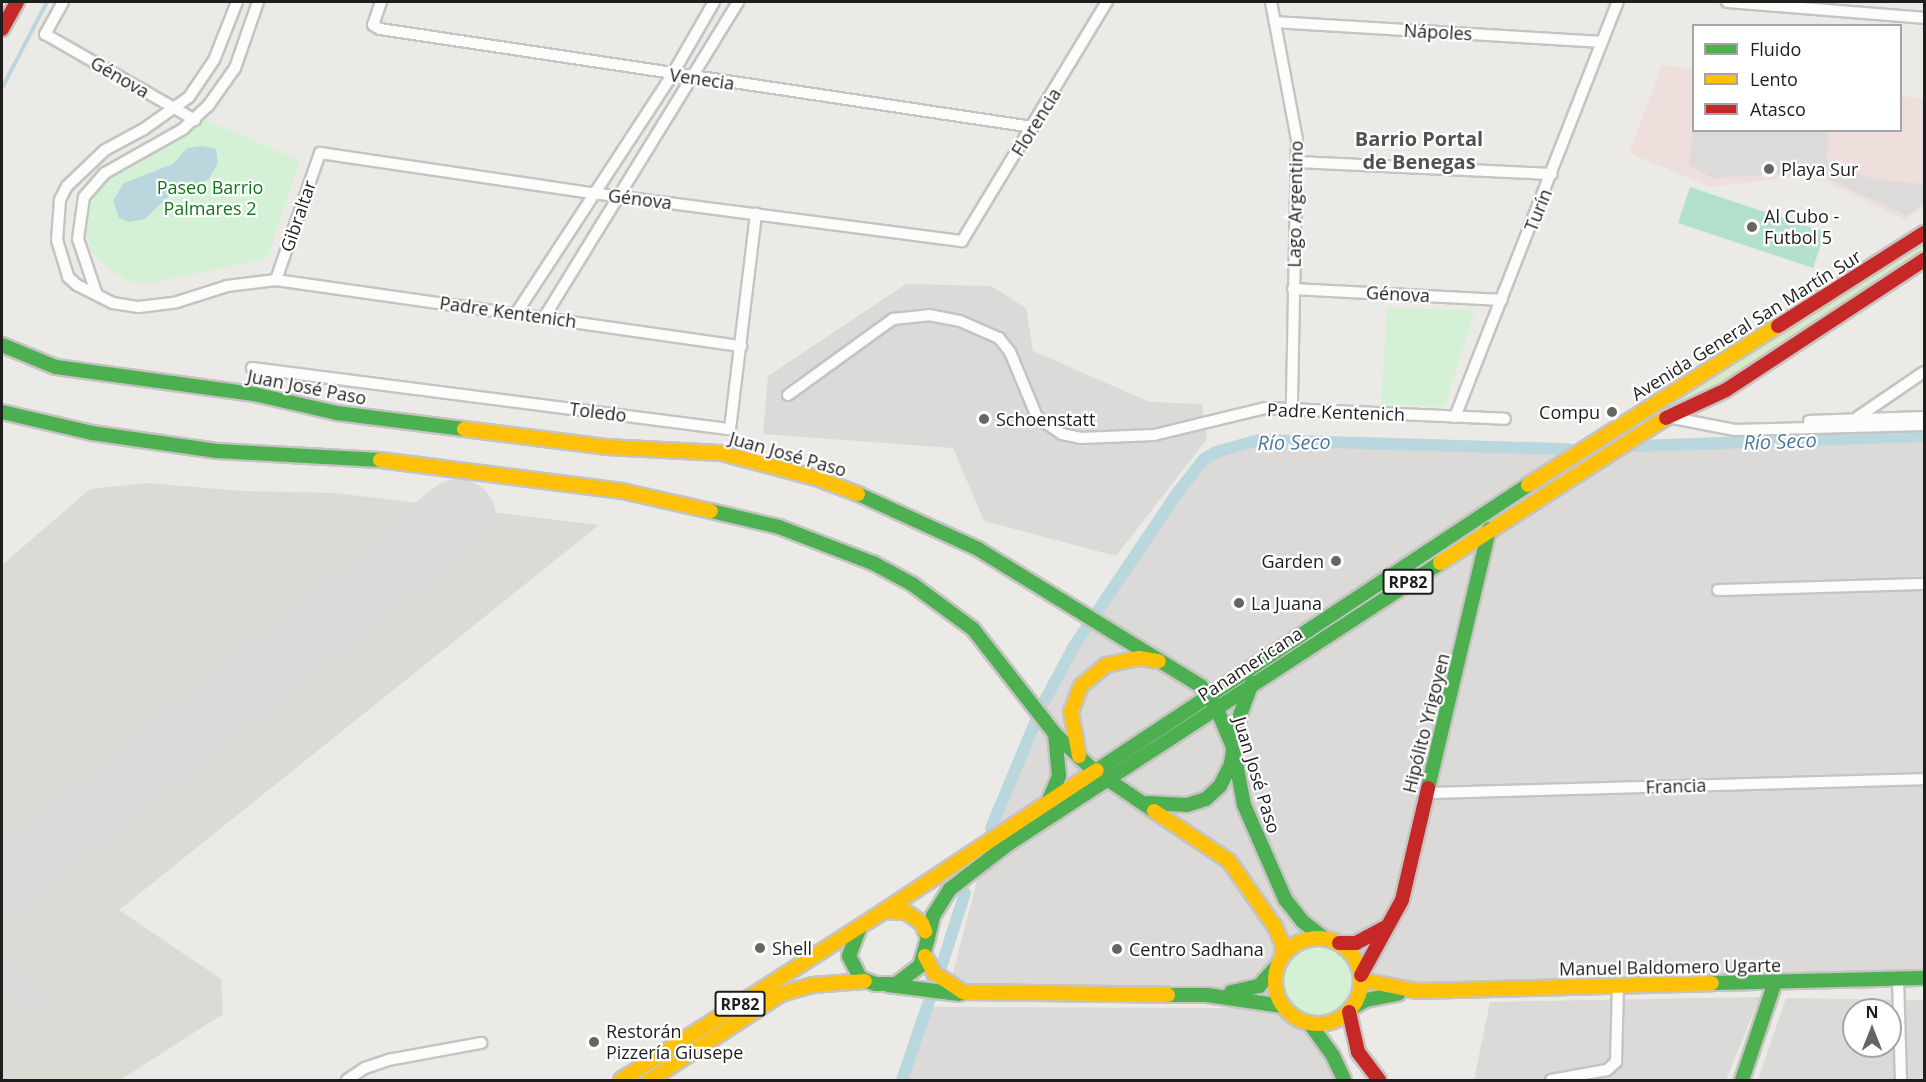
<!DOCTYPE html>
<meta charset="utf-8">
<style>
body{margin:0}
#map{position:relative;width:1926px;height:1082px;overflow:hidden;background:#eceae6;font-family:"Open Sans",sans-serif}
div>[style]{position:absolute}
[style*='--x']{left:calc(var(--x)*1px);top:calc(var(--y)*1px);width:calc(var(--w)*1px);rotate:calc(var(--a)*1deg)}
.residential>*{inset:0;background:#dbdad8}
.commercial>*{inset:0;background:#eededc}
.religious>*{inset:0;background:#dadad8}
.airport>*{inset:0;background:#dcdad5}
.grass>*{inset:0;background:#d9e8c6}
.park>*{inset:0;background:#d5f1d5}
.round{border-radius:50%}
.pitch>*{inset:0;background:#b3e1cd}
.parking>*{inset:0;background:#dcdbda}
.water>*{inset:0;background:#bbd7de}
.stream>*{height:4px;margin:-2px;padding:0 2px;transform-origin:2px;border-radius:2px;background:#bbd7de}
.canal>*{height:12px;margin:-6px;padding:0 6px;transform-origin:6px;border-radius:6px;background:#bbd7de}
.taxiway>*{height:32px;margin:-16px;padding:0 16px;transform-origin:16px;border-radius:16px;background:#dbdad8}
.runway>*{height:76px;margin:-38px;padding:0 38px;transform-origin:38px;border-radius:38px;background:#dbdad8}
.roads{filter:drop-shadow(2px 0 #c5c4c2) drop-shadow(-2px 0 #c5c4c2) drop-shadow(0 2px #c5c4c2) drop-shadow(0 -2px #c5c4c2)}
.street>*{height:10px;margin:-5px;padding:0 5px;transform-origin:5px;border-radius:5px;background:#fcfcfb}
.fast>*{height:14px;margin:-7px;padding:0 7px;transform-origin:7px;border-radius:7px;background:#4caf50}
.slow>*{height:14px;margin:-7px;padding:0 7px;transform-origin:7px;border-radius:7px;background:#ffc107}
.slow>.ring{margin:-7px;padding:0;box-sizing:content-box;background:none;border:14px solid #ffc107;border-radius:50%}
.jam>*{height:14px;margin:-7px;padding:0 7px;transform-origin:7px;border-radius:7px;background:#c62828}
.dots>*{width:16px;height:16px;translate:-50% -50%;box-sizing:border-box;border:3px solid #fff;border-radius:50%}
span{translate:-50% -50%;white-space:nowrap;text-align:center;line-height:1.15;-webkit-text-stroke:4.5px #fff;paint-order:stroke}
.shield-label span{padding:2px 4px;background:#fff;border:2px solid;border-radius:4px;-webkit-text-stroke-width:0}
.shield-label{font-size:16px;color:#1e1e1e;font-weight:700}
.street-label{font-size:18px;color:#1e1e1e}
.poi-label{font-size:18px;color:#1e1e1e}
.left{translate:0 -50%;text-align:left}
.right{translate:-100% -50%;text-align:right}
.park-label{font-size:18px;color:#107718}
.neighbourhood-label{font-size:20px;color:#515151;font-weight:700}
.water-label{font-size:20px;color:#4b77a1;font-style:italic}
.frame{position:absolute;inset:0;border:3px solid #1e1e1e;pointer-events:none}
.legend{position:absolute;left:1692px;top:24px;width:210px;height:108px;box-sizing:border-box;background:#fff;border:2px solid #a5a5a5;margin:0;padding:8px 10px;list-style:none;font-size:18px;color:#1e1e1e}
.legend li{display:flex;align-items:center;gap:12px;height:30px}
.legend b{width:30px;border:2px solid #a5a5a5}
.north{position:absolute;left:1842px;top:998px;width:60px;height:60px;box-sizing:border-box;background:#fff;border:2px solid #a5a5a5;border-radius:50%;rotate:0deg;font-size:16px;font-weight:700;line-height:24px;text-align:center;color:#1e1e1e}
.north::after{content:'';display:block;margin:auto;width:21px;height:27px;background:#666564;clip-path:polygon(50% 0,100% 100%,50% 72%,0 100%)}
</style>
<div id="map">
<div class="residential">
<i style="clip-path:polygon(1924px 436px,1924px 978px,1207px 995px,977px 993px,952px 976px,991px 828px,1057px 674px,1175px 496px,1204px 459px,1216px 452px,1259px 440px,1535px 450px)"></i>
<i style="clip-path:polygon(1760px 997px,1726px 1080px,1474px 1080px,1490px 1002px)"></i>
<i style="clip-path:polygon(evenodd,1786px 998px,1924px 1000px,1924px 1080px,1758px 1080px,1786px 998px,1854px 1010px,1890px 1010px,1890px 1046px,1854px 1046px,1854px 1010px)"></i>
<i style="clip-path:polygon(931px 1007px,1233px 1008px,1279px 1012px,1302px 1028px,1340px 1080px,906px 1080px)"></i>
</div>
<div class="commercial">
<i style="clip-path:polygon(1662px 65px,1693px 69px,1694px 130px,1900px 130px,1901px 96px,1924px 99px,1924px 206px,1905px 220px,1813px 175px,1711px 187px,1629px 153px)"></i>
</div>
<div class="religious">
<i style="clip-path:polygon(906px 284px,991px 286px,1026px 308px,1033px 351px,1150px 402px,1202px 404px,1207px 439px,1116px 556px,984px 521px,953px 448px,763px 434px,768px 376px)"></i>
</div>
<div class="airport">
<i style="clip-path:polygon(148px 483px,241px 491px,335px 493px,599px 525px,119px 910px,221px 979px,223px 1014px,120px 1080px,2px 1080px,2px 565px,90px 489px)"></i>
</div>
<div class="grass">
<i style="clip-path:polygon(1924px 243px,1924px 254px,1792px 340px,1319px 629px)"></i>
</div>
<div class="park">
<i style="clip-path:polygon(199px 117px,300px 160px,267px 258px,153px 283px,130px 282px,103px 265px,90px 249px,84px 226px,87px 202px,101px 178px)"></i>
<i style="clip-path:polygon(1387px 308px,1475px 310px,1444px 407px,1381px 404px)"></i>
<i class="round" style="left:1282px;top:946px;width:70px;height:70px"></i>
</div>
<div class="pitch">
<i style="clip-path:polygon(1690px 187px,1825px 232px,1813px 268px,1678px 223px)"></i>
</div>
<div class="parking">
<i style="clip-path:polygon(1693px 126px,1694px 130px,1828px 131px,1827px 163px,1877px 180px,1924px 184px,1924px 203px,1907px 216px,1813px 172px,1712px 178px,1689px 165px)"></i>
</div>
<div class="water">
<i style="clip-path:polygon(203px 146px,216px 149px,218px 163px,208px 180px,170px 195px,145px 219px,128px 222px,119px 218px,113px 200px,124px 183px,173px 164px,187px 148px)"></i>
</div>
<div class="stream">
<i style="--x:2;--y:88;--w:97;--a:-62.4"></i>
</div>
<div class="canal">
<i style="--x:1635;--y:446;--w:289;--a:-2"></i>
<i style="--x:1044;--y:702;--w:64;--a:-61.8"></i>
<i style="--x:1074;--y:646;--w:181;--a:-56"></i>
<i style="--x:1175;--y:496;--w:47;--a:-51.9"></i>
<i style="--x:1204;--y:459;--w:14;--a:-30"></i>
<i style="--x:1216;--y:452;--w:45;--a:-15.6"></i>
<i style="--x:1259;--y:440;--w:311;--a:1.7"></i>
<i style="--x:991;--y:828;--w:114;--a:-67.3"></i>
<i style="--x:941;--y:968;--w:79;--a:-72.3"></i>
<i style="--x:902;--y:1080;--w:87;--a:-71.1"></i>
</div>
<div class="taxiway">
<i style="--x:2;--y:972;--w:46;--a:45.9"></i>
</div>
<div class="runway">
<i style="--x:2;--y:885;--w:586;--a:-38.9"></i>
</div>
<div class="roads">
<div class="street">
<i style="--x:63;--y:2;--w:37;--a:119"></i>
<i style="--x:45;--y:34;--w:173;--a:29.8"></i>
<i style="--x:237;--y:2;--w:62;--a:111.6"></i>
<i style="--x:214;--y:60;--w:45;--a:124"></i>
<i style="--x:189;--y:97;--w:55;--a:144.6"></i>
<i style="--x:144;--y:129;--w:44;--a:151.7"></i>
<i style="--x:105;--y:150;--w:52;--a:136.5"></i>
<i style="--x:67;--y:186;--w:16;--a:117"></i>
<i style="--x:60;--y:200;--w:40;--a:94.3"></i>
<i style="--x:57;--y:240;--w:39;--a:73"></i>
<i style="--x:68;--y:277;--w:12;--a:42"></i>
<i style="--x:77;--y:285;--w:40;--a:26.6"></i>
<i style="--x:113;--y:303;--w:26;--a:9"></i>
<i style="--x:139;--y:307;--w:38;--a:-7"></i>
<i style="--x:177;--y:302;--w:52;--a:-17.7"></i>
<i style="--x:227;--y:286;--w:49;--a:-7"></i>
<i style="--x:276;--y:280;--w:470;--a:8.1"></i>
<i style="--x:381;--y:2;--w:24;--a:109"></i>
<i style="--x:373;--y:25;--w:8;--a:30"></i>
<i style="--x:380;--y:29;--w:660;--a:8.54"></i>
<i style="--x:1271;--y:2;--w:139;--a:79.3"></i>
<i style="--x:1297;--y:139;--w:269;--a:91.1"></i>
<i style="--x:1727;--y:2;--w:198;--a:4.6"></i>
<i style="--x:1275;--y:22;--w:327;--a:3.5"></i>
<i style="--x:1297;--y:162;--w:255;--a:2.7"></i>
<i style="--x:276;--y:280;--w:134;--a:-70.9"></i>
<i style="--x:320;--y:153;--w:275;--a:8.4"></i>
<i style="--x:592;--y:193;--w:373;--a:7.4"></i>
<i style="--x:962;--y:241;--w:280;--a:-58.8"></i>
<i style="--x:1293;--y:289;--w:209;--a:3"></i>
<i style="--x:97;--y:295;--w:59;--a:-108.7"></i>
<i style="--x:78;--y:239;--w:42;--a:-81.9"></i>
<i style="--x:84;--y:197;--w:32;--a:-49"></i>
<i style="--x:105;--y:173;--w:90;--a:-29.4"></i>
<i style="--x:183;--y:129;--w:34;--a:-43"></i>
<i style="--x:208;--y:106;--w:47;--a:-54.6"></i>
<i style="--x:235;--y:68;--w:70;--a:-70.8"></i>
<i style="--x:517;--y:312;--w:283;--a:-56.8"></i>
<i style="--x:672;--y:75;--w:84;--a:-60.1"></i>
<i style="--x:545;--y:316;--w:369;--a:-58.4"></i>
<i style="--x:252;--y:368;--w:482;--a:7.3"></i>
<i style="--x:730;--y:429;--w:217;--a:-83.1"></i>
<i style="--x:788;--y:395;--w:130;--a:-35.9"></i>
<i style="--x:893;--y:319;--w:36;--a:-6"></i>
<i style="--x:929;--y:315;--w:32;--a:11"></i>
<i style="--x:960;--y:321;--w:43;--a:23.6"></i>
<i style="--x:999;--y:338;--w:18;--a:52"></i>
<i style="--x:1010;--y:352;--w:70;--a:67.4"></i>
<i style="--x:1037;--y:417;--w:30;--a:34"></i>
<i style="--x:1062;--y:434;--w:19;--a:12"></i>
<i style="--x:1081;--y:438;--w:73;--a:-2.4"></i>
<i style="--x:1154;--y:435;--w:115;--a:-13.6"></i>
<i style="--x:1266;--y:408;--w:239;--a:2.6"></i>
<i style="--x:1455;--y:417;--w:446;--a:-68.6"></i>
<i style="--x:1668;--y:417;--w:68;--a:11"></i>
<i style="--x:1735;--y:430;--w:189;--a:-1.5"></i>
<i style="--x:1858;--y:417;--w:80;--a:-34.3"></i>
<i style="--x:1809;--y:421;--w:115;--a:-2"></i>
<i style="--x:1718;--y:590;--w:206;--a:-1.7"></i>
<i style="--x:1427;--y:793;--w:497;--a:-1.6"></i>
<i style="--x:1898;--y:979;--w:101;--a:88.3"></i>
<i style="--x:347;--y:1080;--w:22;--a:-34"></i>
<i style="--x:365;--y:1068;--w:24;--a:-19"></i>
<i style="--x:388;--y:1060;--w:95;--a:-10.4"></i>
<i style="--x:1551;--y:1080;--w:57;--a:-10.1"></i>
<i style="--x:1607;--y:1070;--w:12;--a:-42"></i>
<i style="--x:1616;--y:1062;--w:76;--a:-88.5"></i>
</div>
<div class="fast">
<i style="--x:2;--y:345;--w:58;--a:22.2"></i>
<i style="--x:56;--y:367;--w:200;--a:7.8"></i>
<i style="--x:254;--y:394;--w:85;--a:12.9"></i>
<i style="--x:337;--y:413;--w:128;--a:7.2"></i>
<i style="--x:2;--y:412;--w:92;--a:13.1"></i>
<i style="--x:92;--y:433;--w:126;--a:8.2"></i>
<i style="--x:217;--y:451;--w:163;--a:3.2"></i>
<i style="--x:858;--y:494;--w:132;--a:24.6"></i>
<i style="--x:978;--y:549;--w:262;--a:31.6"></i>
<i style="--x:1201;--y:686;--w:26;--a:54"></i>
<i style="--x:1216;--y:707;--w:43;--a:67"></i>
<i style="--x:1233;--y:747;--w:59;--a:79.3"></i>
<i style="--x:1244;--y:805;--w:103;--a:66.4"></i>
<i style="--x:1285;--y:899;--w:28;--a:52"></i>
<i style="--x:1302;--y:921;--w:28;--a:38"></i>
<i style="--x:711;--y:511;--w:70;--a:13.2"></i>
<i style="--x:779;--y:527;--w:101;--a:21"></i>
<i style="--x:873;--y:563;--w:44;--a:28.3"></i>
<i style="--x:912;--y:584;--w:76;--a:36.4"></i>
<i style="--x:973;--y:629;--w:133;--a:52"></i>
<i style="--x:1055;--y:734;--w:50;--a:43.4"></i>
<i style="--x:1091;--y:768;--w:76;--a:34.3"></i>
<i style="--x:1097;--y:770;--w:517;--a:-33.47"></i>
<i style="--x:1428;--y:788;--w:266;--a:-76.7"></i>
<i style="--x:1049;--y:800;--w:26;--a:-67"></i>
<i style="--x:1059;--y:776;--w:42;--a:-95.4"></i>
<i style="--x:1148;--y:803;--w:39;--a:3"></i>
<i style="--x:1187;--y:805;--w:20;--a:-18"></i>
<i style="--x:1206;--y:799;--w:19;--a:-43"></i>
<i style="--x:1220;--y:786;--w:25;--a:-63"></i>
<i style="--x:1231;--y:764;--w:41;--a:-81.7"></i>
<i style="--x:1237;--y:723;--w:43;--a:-69.4"></i>
<i style="--x:860;--y:927;--w:31;--a:111"></i>
<i style="--x:849;--y:956;--w:25;--a:63"></i>
<i style="--x:860;--y:978;--w:17;--a:21"></i>
<i style="--x:876;--y:984;--w:20;--a:0"></i>
<i style="--x:896;--y:984;--w:30;--a:-37"></i>
<i style="--x:920;--y:966;--w:29;--a:-74"></i>
<i style="--x:928;--y:938;--w:8;--a:-113"></i>
<i style="--x:928;--y:938;--w:23;--a:-77"></i>
<i style="--x:933;--y:916;--w:32;--a:-58"></i>
<i style="--x:950;--y:889;--w:72;--a:-37.7"></i>
<i style="--x:1007;--y:845;--w:517;--a:-33.07"></i>
<i style="--x:1712;--y:983;--w:212;--a:-1.4"></i>
<i style="--x:888;--y:985;--w:72;--a:7.2"></i>
<i style="--x:1231;--y:992;--w:29;--a:-12"></i>
<i style="--x:1259;--y:986;--w:27;--a:-48"></i>
<i style="--x:1168;--y:995;--w:39;--a:0"></i>
<i style="--x:1207;--y:995;--w:76;--a:8.3"></i>
<i style="--x:1352;--y:1008;--w:16;--a:-30"></i>
<i style="--x:1366;--y:1000;--w:33;--a:-11"></i>
<i style="--x:1310;--y:1024;--w:39;--a:54"></i>
<i style="--x:1333;--y:1056;--w:26;--a:65"></i>
<i style="--x:1742;--y:1080;--w:103;--a:-71.4"></i>
</div>
<div class="slow">
<i style="--x:464;--y:429;--w:143;--a:7.2"></i>
<i style="--x:606;--y:447;--w:115;--a:3"></i>
<i style="--x:721;--y:453;--w:98;--a:14.7"></i>
<i style="--x:816;--y:478;--w:45;--a:20.9"></i>
<i style="--x:380;--y:460;--w:244;--a:7.3"></i>
<i style="--x:622;--y:491;--w:91;--a:12.7"></i>
<i style="--x:1528;--y:485;--w:296;--a:-32.5"></i>
<i style="--x:1440;--y:563;--w:269;--a:-32.7"></i>
<i style="--x:1079;--y:756;--w:45;--a:-100.3"></i>
<i style="--x:1071;--y:712;--w:28;--a:-69"></i>
<i style="--x:1081;--y:686;--w:33;--a:-40"></i>
<i style="--x:1106;--y:665;--w:34;--a:-12"></i>
<i style="--x:1139;--y:658;--w:20;--a:9"></i>
<i style="--x:1154;--y:811;--w:90;--a:33.7"></i>
<i style="--x:1229;--y:861;--w:80;--a:55.1"></i>
<i style="--x:1275;--y:927;--w:17;--a:66"></i>
<i style="--x:1282;--y:943;--w:13;--a:90"></i>
<i style="--x:884;--y:911;--w:255;--a:-33.5"></i>
<i class="ring" style="left:1275px;top:938px;width:72px;height:72px"></i>
<i style="--x:925;--y:956;--w:19;--a:62"></i>
<i style="--x:934;--y:973;--w:35;--a:33"></i>
<i style="--x:963;--y:992;--w:205;--a:0.8"></i>
<i style="--x:1362;--y:980;--w:55;--a:11.5"></i>
<i style="--x:1416;--y:991;--w:296;--a:-1.5"></i>
<i style="--x:621;--y:1080;--w:313;--a:-32.7"></i>
<i style="--x:884;--y:911;--w:22;--a:3"></i>
<i style="--x:906;--y:912;--w:19;--a:35"></i>
<i style="--x:922;--y:923;--w:9;--a:69"></i>
<i style="--x:650;--y:1080;--w:157;--a:-33.3"></i>
<i style="--x:781;--y:994;--w:32;--a:-16"></i>
<i style="--x:812;--y:985;--w:53;--a:-4.3"></i>
</div>
<div class="jam">
<i style="--x:2;--y:29;--w:31;--a:-61"></i>
<i style="--x:1778;--y:326;--w:173;--a:-32.5"></i>
<i style="--x:1666;--y:418;--w:66;--a:-25"></i>
<i style="--x:1726;--y:390;--w:237;--a:-33.3"></i>
<i style="--x:1339;--y:943;--w:17;--a:0"></i>
<i style="--x:1356;--y:943;--w:34;--a:-28"></i>
<i style="--x:1361;--y:975;--w:85;--a:-61.3"></i>
<i style="--x:1402;--y:900;--w:115;--a:-76.9"></i>
<i style="--x:1349;--y:1012;--w:41;--a:77.3"></i>
<i style="--x:1358;--y:1052;--w:35;--a:53"></i>
</div>
</div>
<div class="dots">
<i style="left:1769px;top:169px;background:#666564"></i>
<i style="left:1752px;top:227px;background:#666564"></i>
<i style="left:1612px;top:412px;background:#666564"></i>
<i style="left:984px;top:419px;background:#666564"></i>
<i style="left:1336px;top:561px;background:#666564"></i>
<i style="left:1239px;top:603px;background:#666564"></i>
<i style="left:760px;top:948px;background:#666564"></i>
<i style="left:1117px;top:949px;background:#666564"></i>
<i style="left:594px;top:1042px;background:#666564"></i>
</div>
<div class="shield-label">
<span style="left:1408px;top:582px">RP82</span>
<span style="left:740px;top:1004px">RP82</span>
</div>
<div class="street-label">
<span style="left:1438px;top:32px;rotate:3deg">Nápoles</span>
<span style="left:120px;top:77px;rotate:30deg">Génova</span>
<span style="left:702px;top:79px;rotate:8deg">Venecia</span>
<span style="left:1036px;top:122px;rotate:-58deg">Florencia</span>
<span style="left:640px;top:199px;rotate:7deg">Génova</span>
<span style="left:1295px;top:204px;rotate:-89deg">Lago Argentino</span>
<span style="left:1538px;top:210px;rotate:-68deg">Turín</span>
<span style="left:298px;top:216px;rotate:-71deg">Gibraltar</span>
<span style="left:1398px;top:294px;rotate:3deg">Génova</span>
<span style="left:508px;top:312px;rotate:8deg">Padre Kentenich</span>
<span style="left:1746px;top:325px;rotate:-32deg">Avenida General San Martín Sur</span>
<span style="left:307px;top:387px;rotate:11deg">Juan José Paso</span>
<span style="left:598px;top:412px;rotate:7deg">Toledo</span>
<span style="left:1336px;top:412px;rotate:2deg">Padre Kentenich</span>
<span style="left:788px;top:454px;rotate:16deg">Juan José Paso</span>
<span style="left:1250px;top:664px;rotate:-33deg">Panamericana</span>
<span style="left:1426px;top:723px;rotate:-76deg">Hipólito Yrigoyen</span>
<span style="left:1257px;top:775px;rotate:73deg">Juan José Paso</span>
<span style="left:1676px;top:786px;rotate:-2deg">Francia</span>
<span style="left:1670px;top:967px;rotate:-1deg">Manuel Baldomero Ugarte</span>
</div>
<div class="poi-label">
<span class="left" style="left:1781px;top:169px">Playa Sur</span>
<span class="left" style="left:1764px;top:227px">Al Cubo -<br>Futbol 5</span>
<span class="right" style="left:1600px;top:412px">Compu</span>
<span class="left" style="left:996px;top:419px">Schoenstatt</span>
<span class="right" style="left:1324px;top:561px">Garden</span>
<span class="left" style="left:1251px;top:603px">La Juana</span>
<span class="left" style="left:772px;top:948px">Shell</span>
<span class="left" style="left:1129px;top:949px">Centro Sadhana</span>
<span class="left" style="left:606px;top:1042px">Restorán<br>Pizzería Giusepe</span>
</div>
<div class="park-label">
<span style="left:210px;top:198px">Paseo Barrio<br>Palmares 2</span>
</div>
<div class="neighbourhood-label">
<span style="left:1419px;top:150px">Barrio Portal<br>de Benegas</span>
</div>
<div class="water-label">
<span style="left:1780px;top:441px;rotate:-2deg">Río Seco</span>
<span style="left:1294px;top:442px;rotate:-1deg">Río Seco</span>
</div>
<div class="frame"></div>
<ul class="legend">
<li><b style="height:8px;background:#4caf50"></b>Fluido</li>
<li><b style="height:8px;background:#ffc107"></b>Lento</li>
<li><b style="height:8px;background:#c62828"></b>Atasco</li>
</ul>
<div class="north">N</div>
</div>
